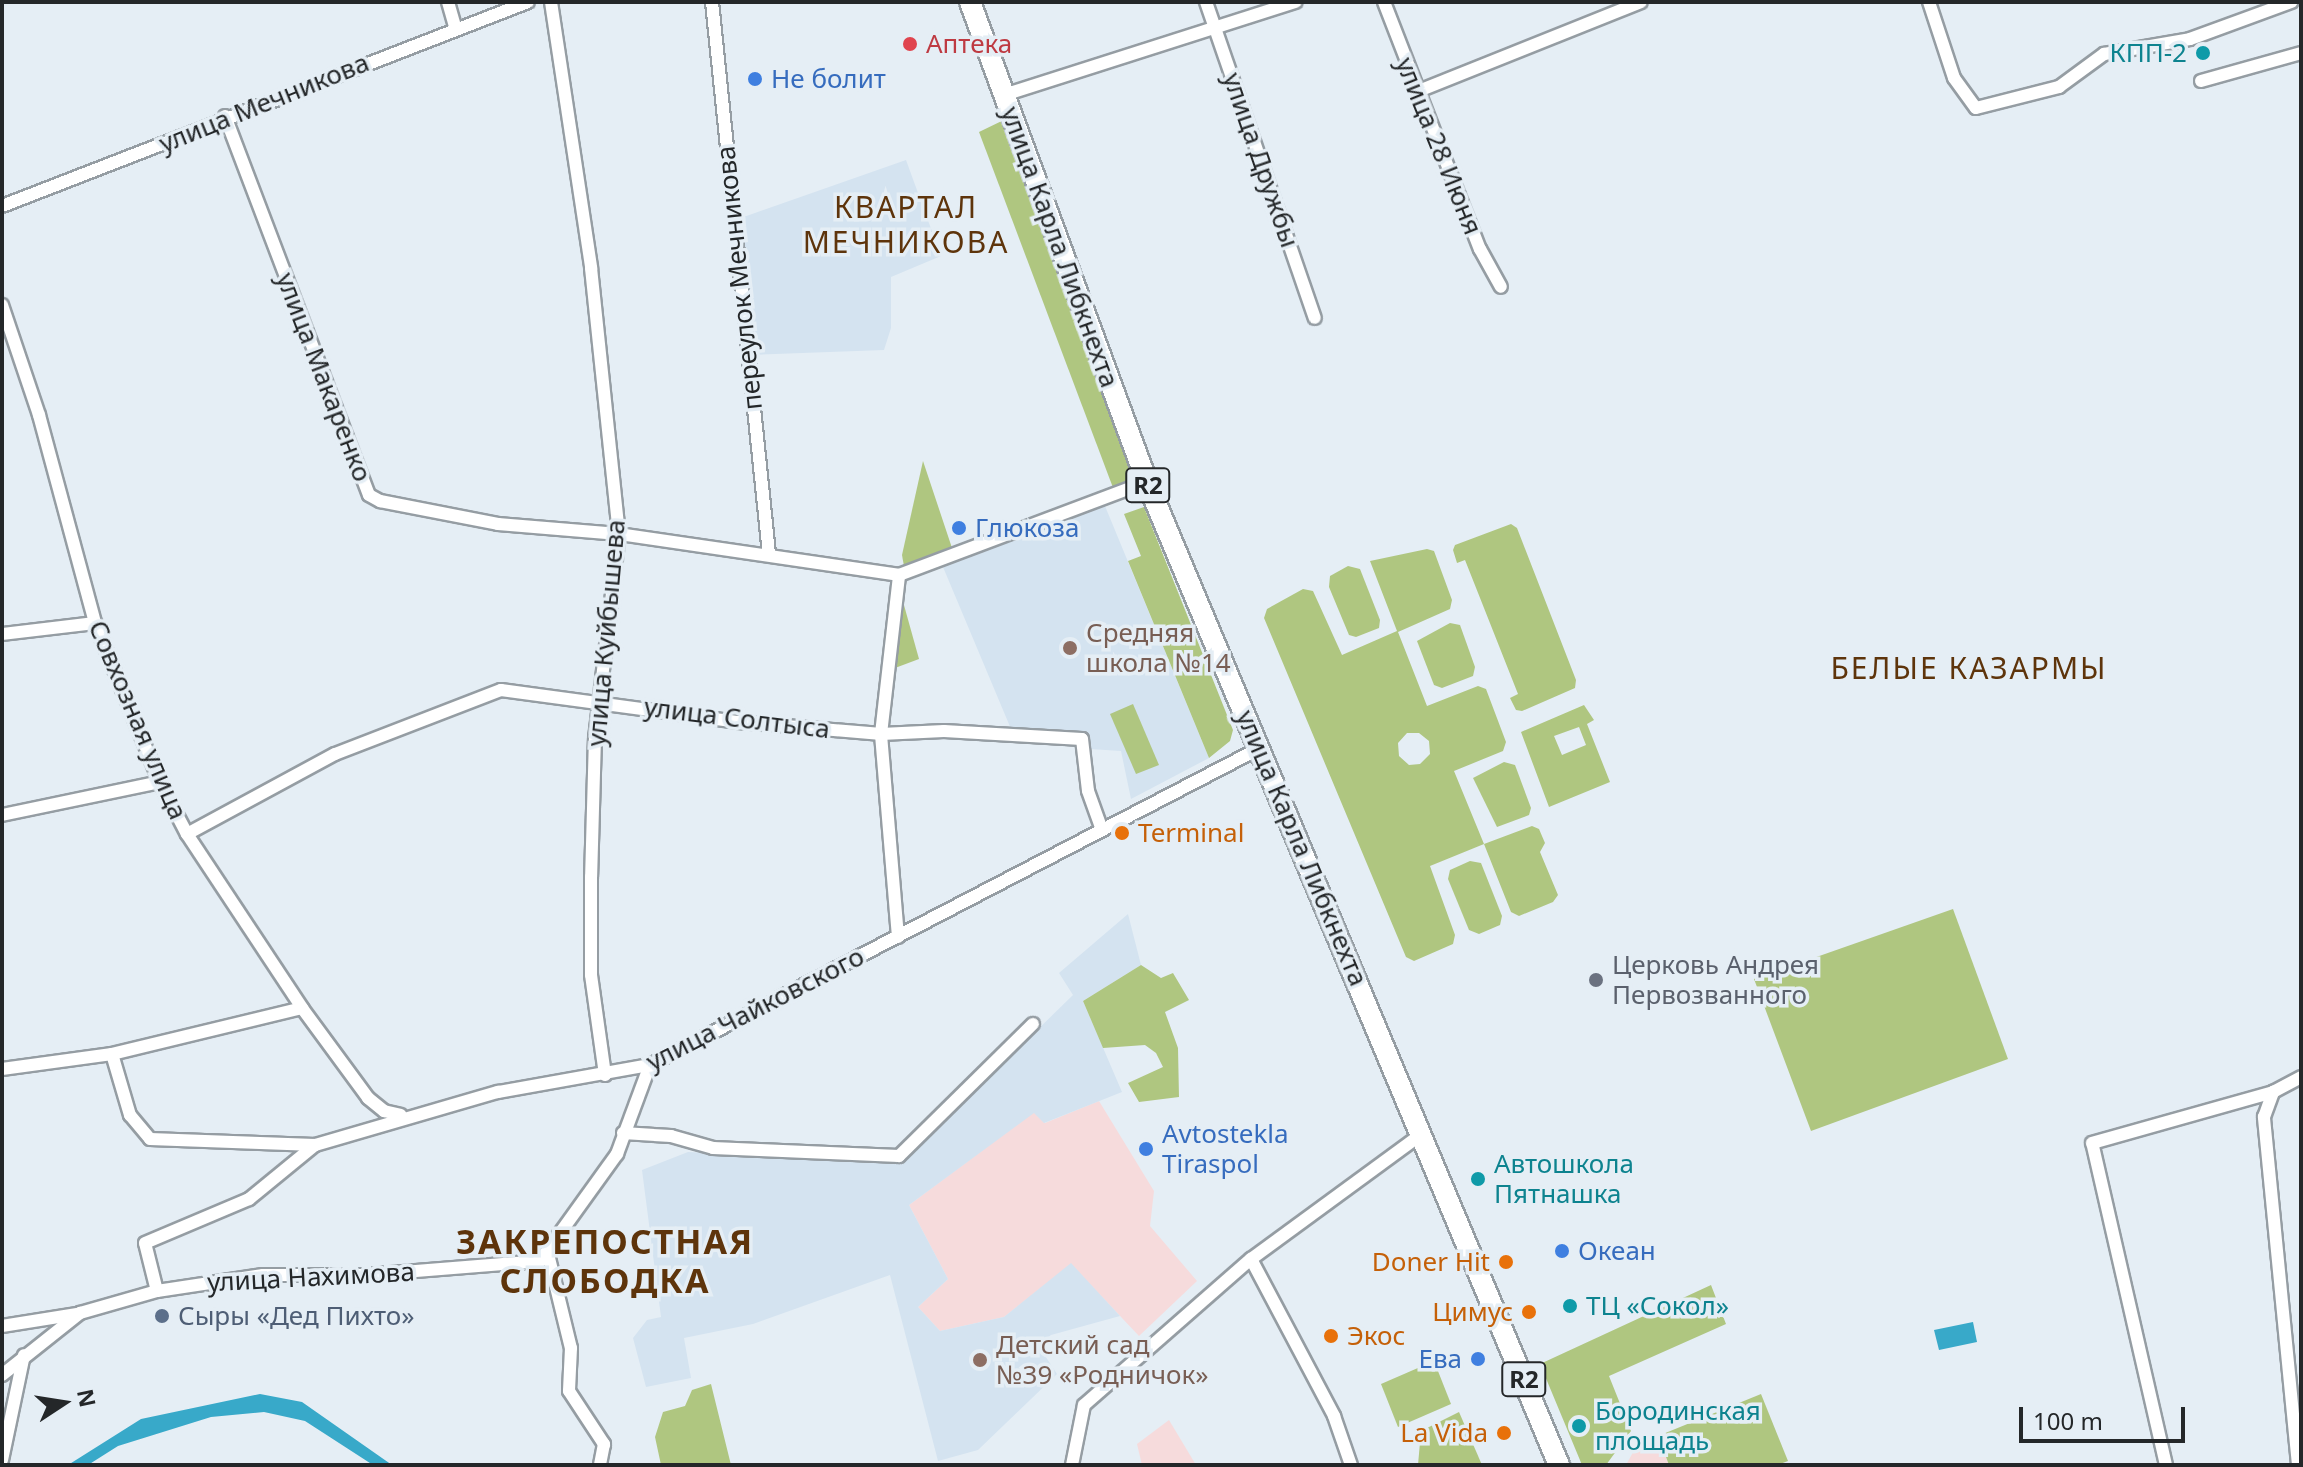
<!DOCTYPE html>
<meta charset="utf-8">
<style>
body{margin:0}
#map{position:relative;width:2303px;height:1467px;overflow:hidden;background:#e5eef5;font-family:"Noto Sans",sans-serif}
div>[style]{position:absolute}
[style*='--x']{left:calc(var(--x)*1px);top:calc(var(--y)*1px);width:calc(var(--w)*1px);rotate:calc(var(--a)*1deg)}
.commercial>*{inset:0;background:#f6dbdc}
.built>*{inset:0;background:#d4e3f0}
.green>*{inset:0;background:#afc680}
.water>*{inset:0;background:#38a9c9}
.roads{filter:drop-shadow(2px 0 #959da3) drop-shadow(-2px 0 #959da3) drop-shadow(0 2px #959da3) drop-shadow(0 -2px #959da3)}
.minor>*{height:12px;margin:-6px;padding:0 6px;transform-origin:6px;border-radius:6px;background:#fff}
.primary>*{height:20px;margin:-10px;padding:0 10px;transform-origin:10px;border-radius:10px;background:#fff}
.dots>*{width:22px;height:22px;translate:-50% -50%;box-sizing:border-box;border:4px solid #e5eef5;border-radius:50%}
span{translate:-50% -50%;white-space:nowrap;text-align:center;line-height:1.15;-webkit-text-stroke:7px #e5eef5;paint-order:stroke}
.shield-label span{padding:2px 6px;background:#e5eef5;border:2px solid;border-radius:6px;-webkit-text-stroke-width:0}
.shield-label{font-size:24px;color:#242729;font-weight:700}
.health-label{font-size:26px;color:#be3a42}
.left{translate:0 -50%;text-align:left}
.culture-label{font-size:26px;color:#0d838f}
.right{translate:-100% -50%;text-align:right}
.shop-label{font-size:26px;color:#366cbe}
.street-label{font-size:26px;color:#242729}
.education-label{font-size:26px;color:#785e54}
.food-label{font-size:26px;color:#c56008}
.worship-label{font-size:26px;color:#5b616d}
.service-label{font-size:26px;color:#4e5e75}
.quarter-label{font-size:30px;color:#5e340b;letter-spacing:2px}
.district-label{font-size:34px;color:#5e340b;font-weight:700;letter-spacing:2px}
.frame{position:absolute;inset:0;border:4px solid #242729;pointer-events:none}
.north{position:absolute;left:24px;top:1363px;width:80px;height:80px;-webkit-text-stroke:6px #e5eef5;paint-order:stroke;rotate:78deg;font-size:22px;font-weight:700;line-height:32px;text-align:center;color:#242729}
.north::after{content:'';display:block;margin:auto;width:28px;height:36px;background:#242729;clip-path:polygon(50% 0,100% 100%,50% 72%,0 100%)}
.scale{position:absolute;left:2019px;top:1407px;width:166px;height:36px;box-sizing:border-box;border:4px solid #242729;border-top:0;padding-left:10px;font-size:24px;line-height:28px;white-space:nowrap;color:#242729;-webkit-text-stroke:6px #e5eef5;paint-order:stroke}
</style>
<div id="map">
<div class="commercial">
<i style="clip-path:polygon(1099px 1101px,1154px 1191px,1150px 1226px,1197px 1281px,1139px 1336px,1071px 1264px,1004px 1317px,940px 1331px,918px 1307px,948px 1279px,909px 1205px,1034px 1112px,1045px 1123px)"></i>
<i style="clip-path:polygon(1169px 1420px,1196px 1465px,1142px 1465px,1137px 1444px)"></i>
<i style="clip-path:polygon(1658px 1436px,1669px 1465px,1626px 1465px,1637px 1445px)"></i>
</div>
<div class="built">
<i style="clip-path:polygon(906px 160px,941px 256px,891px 277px,891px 328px,884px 350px,752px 355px,738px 219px)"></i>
<i style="clip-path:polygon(1105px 506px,1209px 758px,1131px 799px,1121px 751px,1090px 749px,1083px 735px,1011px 729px,943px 567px)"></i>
<i style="clip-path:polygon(1128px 914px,1141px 965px,1083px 1001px,1122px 1092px,1044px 1123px,1034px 1113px,909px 1205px,948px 1279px,918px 1307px,940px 1331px,1004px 1317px,1071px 1263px,1120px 1316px,1051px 1335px,1038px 1345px,1057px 1374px,978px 1450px,938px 1461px,890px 1275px,753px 1324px,684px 1338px,691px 1378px,646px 1387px,633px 1338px,647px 1320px,661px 1317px,642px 1170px,688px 1152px,903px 1161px,1073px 995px,1059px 973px)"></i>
</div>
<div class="green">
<i style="clip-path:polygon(1012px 116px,1147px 482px,1115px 493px,979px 132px)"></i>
<i style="clip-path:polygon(923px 461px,953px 551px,905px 572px,902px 555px)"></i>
<i style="clip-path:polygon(1144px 507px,1233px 730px,1230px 741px,1209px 758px,1128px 561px,1141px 556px,1124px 514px)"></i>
<i style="clip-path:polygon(1511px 524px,1517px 528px,1576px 680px,1575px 688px,1522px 711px,1516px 710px,1510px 698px,1518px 694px,1465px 560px,1457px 563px,1453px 550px,1455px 545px)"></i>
<i style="clip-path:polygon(evenodd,1427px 549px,1434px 551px,1452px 600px,1450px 609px,1398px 632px,1427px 706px,1478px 686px,1486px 689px,1506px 742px,1503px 751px,1454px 771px,1484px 844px,1532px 826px,1539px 829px,1545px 843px,1540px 852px,1558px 895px,1553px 902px,1519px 916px,1511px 912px,1484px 844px,1430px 866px,1455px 935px,1453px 944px,1414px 961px,1406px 957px,1264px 618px,1267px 609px,1303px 589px,1313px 591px,1342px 655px,1397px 631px,1370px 561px,1427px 549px,1407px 733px,1419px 733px,1429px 741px,1430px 754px,1420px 764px,1409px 765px,1399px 756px,1398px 743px,1407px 733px)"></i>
<i style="clip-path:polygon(1348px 566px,1360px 569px,1380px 620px,1379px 628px,1356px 637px,1349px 635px,1329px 587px,1330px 576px)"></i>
<i style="clip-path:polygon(902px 598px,919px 659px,895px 668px)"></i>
<i style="clip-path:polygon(1450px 623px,1460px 625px,1475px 667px,1473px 676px,1442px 688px,1434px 685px,1417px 641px)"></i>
<i style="clip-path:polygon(1133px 704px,1159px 765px,1136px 774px,1110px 714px)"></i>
<i style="clip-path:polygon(evenodd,1584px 705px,1594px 720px,1587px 724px,1610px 782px,1549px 807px,1521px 732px,1584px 705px,1579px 727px,1586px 745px,1562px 755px,1554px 736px,1579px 727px)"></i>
<i style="clip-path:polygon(1504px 762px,1515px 765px,1531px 808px,1529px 815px,1497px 827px,1473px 778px)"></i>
<i style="clip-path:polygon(1470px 861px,1481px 863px,1502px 916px,1500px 925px,1479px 934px,1469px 930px,1448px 879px,1450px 870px)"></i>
<i style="clip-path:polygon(1953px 909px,2008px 1059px,1811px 1131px,1754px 979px)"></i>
<i style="clip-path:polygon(1141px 965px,1161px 978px,1173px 973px,1189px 1000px,1165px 1012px,1178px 1048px,1179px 1097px,1139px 1102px,1128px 1083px,1163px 1067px,1156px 1053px,1145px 1045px,1103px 1048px,1083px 1001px)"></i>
<i style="clip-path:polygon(1711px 1285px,1726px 1324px,1609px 1376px,1631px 1431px,1606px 1465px,1582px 1465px,1540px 1364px)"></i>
<i style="clip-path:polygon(1434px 1361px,1451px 1404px,1398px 1427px,1381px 1384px)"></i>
<i style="clip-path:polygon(711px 1384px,731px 1465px,661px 1465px,655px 1437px,663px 1412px,685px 1406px,692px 1390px)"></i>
<i style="clip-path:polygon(1761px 1394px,1788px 1461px,1777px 1465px,1669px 1465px,1658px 1436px)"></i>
<i style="clip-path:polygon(1459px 1412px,1482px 1465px,1418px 1465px,1421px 1431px)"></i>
</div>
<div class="water">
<i style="clip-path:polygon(1973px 1322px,1977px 1342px,1939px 1350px,1934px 1330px)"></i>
<i style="clip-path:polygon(260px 1394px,302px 1402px,392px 1465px,373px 1465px,305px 1421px,264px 1412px,211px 1417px,118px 1446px,88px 1465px,68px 1465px,141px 1419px)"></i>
</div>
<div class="roads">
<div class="minor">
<i style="--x:448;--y:2;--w:26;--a:74"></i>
<i style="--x:551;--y:2;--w:269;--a:81.4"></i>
<i style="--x:591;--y:268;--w:267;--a:84"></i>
<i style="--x:619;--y:534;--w:204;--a:96.7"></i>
<i style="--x:595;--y:737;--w:140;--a:91.6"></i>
<i style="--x:591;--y:877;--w:98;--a:90"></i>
<i style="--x:591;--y:975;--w:101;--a:82"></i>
<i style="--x:712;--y:2;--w:555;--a:84.1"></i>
<i style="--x:1206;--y:2;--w:334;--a:71"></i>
<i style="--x:1384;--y:2;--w:265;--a:68.8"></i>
<i style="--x:1480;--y:249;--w:43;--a:61.1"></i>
<i style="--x:1929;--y:2;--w:80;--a:71.8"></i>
<i style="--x:1954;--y:78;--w:37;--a:54"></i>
<i style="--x:1976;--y:108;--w:86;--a:-14.2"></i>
<i style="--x:2059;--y:87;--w:56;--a:-36.3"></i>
<i style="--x:2104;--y:54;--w:87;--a:-9.9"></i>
<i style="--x:2190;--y:39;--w:108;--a:-20.1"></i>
<i style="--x:2201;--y:81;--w:104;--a:-15.6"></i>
<i style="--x:1416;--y:92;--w:242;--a:-21.8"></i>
<i style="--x:1004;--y:95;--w:306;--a:-17.7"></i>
<i style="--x:225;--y:116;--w:405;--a:69.2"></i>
<i style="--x:369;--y:495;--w:13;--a:29"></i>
<i style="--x:380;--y:501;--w:120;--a:11"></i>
<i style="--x:498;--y:524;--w:121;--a:4.7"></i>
<i style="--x:619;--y:534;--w:283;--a:8.3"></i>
<i style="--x:2;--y:206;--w:564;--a:-21.2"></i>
<i style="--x:2;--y:305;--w:116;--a:71.4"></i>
<i style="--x:39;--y:415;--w:215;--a:74.9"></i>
<i style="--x:95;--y:623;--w:172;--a:67.8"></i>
<i style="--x:160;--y:782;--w:59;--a:62.6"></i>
<i style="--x:187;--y:834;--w:209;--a:56.5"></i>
<i style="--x:302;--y:1008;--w:112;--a:53.7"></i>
<i style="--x:368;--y:1098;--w:21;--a:39"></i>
<i style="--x:384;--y:1111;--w:17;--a:13"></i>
<i style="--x:899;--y:575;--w:265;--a:-20.6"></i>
<i style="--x:2;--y:634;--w:94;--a:-6.7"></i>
<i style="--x:2;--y:815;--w:161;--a:-11.8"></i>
<i style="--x:187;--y:834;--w:168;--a:-28.4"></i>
<i style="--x:335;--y:754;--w:178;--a:-21.1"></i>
<i style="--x:501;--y:690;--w:240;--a:7.7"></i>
<i style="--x:739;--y:722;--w:143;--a:4.8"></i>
<i style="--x:881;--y:734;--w:63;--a:-2.7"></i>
<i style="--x:944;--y:731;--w:138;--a:3.3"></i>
<i style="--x:1082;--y:739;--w:52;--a:83.4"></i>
<i style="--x:1088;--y:791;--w:41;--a:70.3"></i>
<i style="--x:898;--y:937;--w:204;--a:-94.8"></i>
<i style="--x:881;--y:734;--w:160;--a:-83.5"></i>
<i style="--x:112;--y:1054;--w:64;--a:73.6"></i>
<i style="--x:130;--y:1115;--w:31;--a:50"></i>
<i style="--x:150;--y:1139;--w:165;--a:2.1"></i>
<i style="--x:2;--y:1069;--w:111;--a:-7.8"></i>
<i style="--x:112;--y:1054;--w:195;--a:-13.6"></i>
<i style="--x:623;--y:1133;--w:48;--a:3.6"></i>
<i style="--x:671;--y:1136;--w:44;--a:15.9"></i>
<i style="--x:713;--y:1148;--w:186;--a:2.5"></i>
<i style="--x:899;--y:1156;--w:188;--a:-44.6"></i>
<i style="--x:548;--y:1254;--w:97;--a:76.3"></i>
<i style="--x:571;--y:1348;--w:43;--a:92.7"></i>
<i style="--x:569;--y:1391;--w:64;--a:56.6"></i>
<i style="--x:604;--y:1444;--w:21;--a:101"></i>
<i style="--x:1251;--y:1259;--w:178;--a:62.1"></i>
<i style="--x:1334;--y:1416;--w:52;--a:70.9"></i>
<i style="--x:157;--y:1291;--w:49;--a:-104"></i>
<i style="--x:145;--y:1243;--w:113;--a:-22.9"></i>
<i style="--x:249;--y:1199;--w:85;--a:-39.3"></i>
<i style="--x:315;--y:1145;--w:191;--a:-16.2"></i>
<i style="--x:498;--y:1092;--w:154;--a:-10.1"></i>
<i style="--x:650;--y:1065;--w:687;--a:-27.46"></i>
<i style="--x:2;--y:1326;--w:76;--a:-9.1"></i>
<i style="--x:2;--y:1375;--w:100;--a:-38.5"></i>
<i style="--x:80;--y:1313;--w:80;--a:-15.9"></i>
<i style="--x:157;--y:1291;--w:107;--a:-8.6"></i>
<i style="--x:263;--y:1275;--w:103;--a:0"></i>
<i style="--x:366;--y:1275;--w:175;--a:-4.6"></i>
<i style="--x:540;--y:1261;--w:132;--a:-54.3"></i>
<i style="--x:617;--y:1154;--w:95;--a:-69.7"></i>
<i style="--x:2;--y:1460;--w:107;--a:-78.2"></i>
<i style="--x:1072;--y:1465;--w:61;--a:-78.7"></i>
<i style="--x:1084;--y:1405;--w:222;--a:-41.2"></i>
<i style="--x:1251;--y:1259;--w:213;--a:-36.2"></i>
<i style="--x:2166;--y:1465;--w:330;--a:-102.9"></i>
<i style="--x:2092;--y:1143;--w:188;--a:-15.7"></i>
<i style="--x:2298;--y:1465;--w:350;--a:-95.6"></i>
<i style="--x:2264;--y:1117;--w:27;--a:-70"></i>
<i style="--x:2273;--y:1092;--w:32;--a:-28"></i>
</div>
<div class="primary">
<i style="--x:970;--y:2;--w:512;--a:69.76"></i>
<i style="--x:1147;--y:482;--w:1066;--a:67.26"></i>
</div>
</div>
<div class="dots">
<i style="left:910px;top:44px;background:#e0444e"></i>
<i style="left:2203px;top:53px;background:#0f9aa8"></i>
<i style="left:755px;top:79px;background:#3f7fe0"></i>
<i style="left:959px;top:528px;background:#3f7fe0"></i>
<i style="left:1070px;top:648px;background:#8d6e63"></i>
<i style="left:1122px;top:833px;background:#e8710a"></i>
<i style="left:1596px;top:980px;background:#6b7280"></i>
<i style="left:1146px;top:1149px;background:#3f7fe0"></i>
<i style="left:1478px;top:1179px;background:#0f9aa8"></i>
<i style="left:1562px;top:1251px;background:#3f7fe0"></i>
<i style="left:1506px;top:1262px;background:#e8710a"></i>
<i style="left:1570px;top:1306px;background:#0f9aa8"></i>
<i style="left:1529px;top:1312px;background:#e8710a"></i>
<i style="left:162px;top:1316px;background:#5c6f8a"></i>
<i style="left:1331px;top:1336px;background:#e8710a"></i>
<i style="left:1478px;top:1359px;background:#3f7fe0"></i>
<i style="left:980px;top:1360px;background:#8d6e63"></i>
<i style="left:1579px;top:1426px;background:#0f9aa8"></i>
<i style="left:1504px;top:1433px;background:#e8710a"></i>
</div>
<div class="shield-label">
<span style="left:1148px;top:485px">R2</span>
<span style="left:1524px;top:1379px">R2</span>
</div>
<div class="health-label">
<span class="left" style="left:926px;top:44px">Аптека</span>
</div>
<div class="culture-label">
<span class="right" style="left:2187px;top:53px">КПП-2</span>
<span class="left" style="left:1494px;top:1179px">Автошкола<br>Пятнашка</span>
<span class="left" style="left:1586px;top:1306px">ТЦ «Сокол»</span>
<span class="left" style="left:1595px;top:1426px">Бородинская<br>площадь</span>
</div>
<div class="shop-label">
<span class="left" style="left:771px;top:79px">Не болит</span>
<span class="left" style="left:975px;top:528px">Глюкоза</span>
<span class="left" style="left:1162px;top:1149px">Avtostekla<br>Tiraspol</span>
<span class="left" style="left:1578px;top:1251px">Океан</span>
<span class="right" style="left:1462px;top:1359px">Ева</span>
</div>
<div class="street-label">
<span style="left:264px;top:103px;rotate:-22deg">улица Мечникова</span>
<span style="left:1439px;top:146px;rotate:68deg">улица 28 Июня</span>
<span style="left:1261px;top:160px;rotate:71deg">улица Дружбы</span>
<span style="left:1060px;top:247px;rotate:70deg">улица Карла Либкнехта</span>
<span style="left:739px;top:278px;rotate:-96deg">переулок Мечникова</span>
<span style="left:324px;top:377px;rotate:69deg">улица Макаренко</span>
<span style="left:606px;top:633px;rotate:-85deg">улица Куйбышева</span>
<span style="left:737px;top:718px;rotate:7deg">улица Солтыса</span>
<span style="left:138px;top:720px;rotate:67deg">Совхозная улица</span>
<span style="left:1302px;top:848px;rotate:67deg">улица Карла Либкнехта</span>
<span style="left:755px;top:1009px;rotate:-27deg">улица Чайковского</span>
<span style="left:311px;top:1277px;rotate:-3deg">улица Нахимова</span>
</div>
<div class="education-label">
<span class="left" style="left:1086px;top:648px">Средняя<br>школа №14</span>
<span class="left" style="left:996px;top:1360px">Детский сад<br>№39 «Родничок»</span>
</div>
<div class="food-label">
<span class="left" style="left:1138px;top:833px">Terminal</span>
<span class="right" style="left:1490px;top:1262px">Doner Hit</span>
<span class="right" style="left:1513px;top:1312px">Цимус</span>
<span class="left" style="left:1347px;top:1336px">Экос</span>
<span class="right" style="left:1488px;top:1433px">La Vida</span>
</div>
<div class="worship-label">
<span class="left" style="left:1612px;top:980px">Церковь Андрея<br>Первозванного</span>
</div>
<div class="service-label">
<span class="left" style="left:178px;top:1316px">Сыры «Дед Пихто»</span>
</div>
<div class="quarter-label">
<span style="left:906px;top:224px">КВАРТАЛ<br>МЕЧНИКОВА</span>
<span style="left:1969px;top:668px">БЕЛЫЕ КАЗАРМЫ</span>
</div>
<div class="district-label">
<span style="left:605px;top:1261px">ЗАКРЕПОСТНАЯ<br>СЛОБОДКА</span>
</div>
<div class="frame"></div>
<div class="north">N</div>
<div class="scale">100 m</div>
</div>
